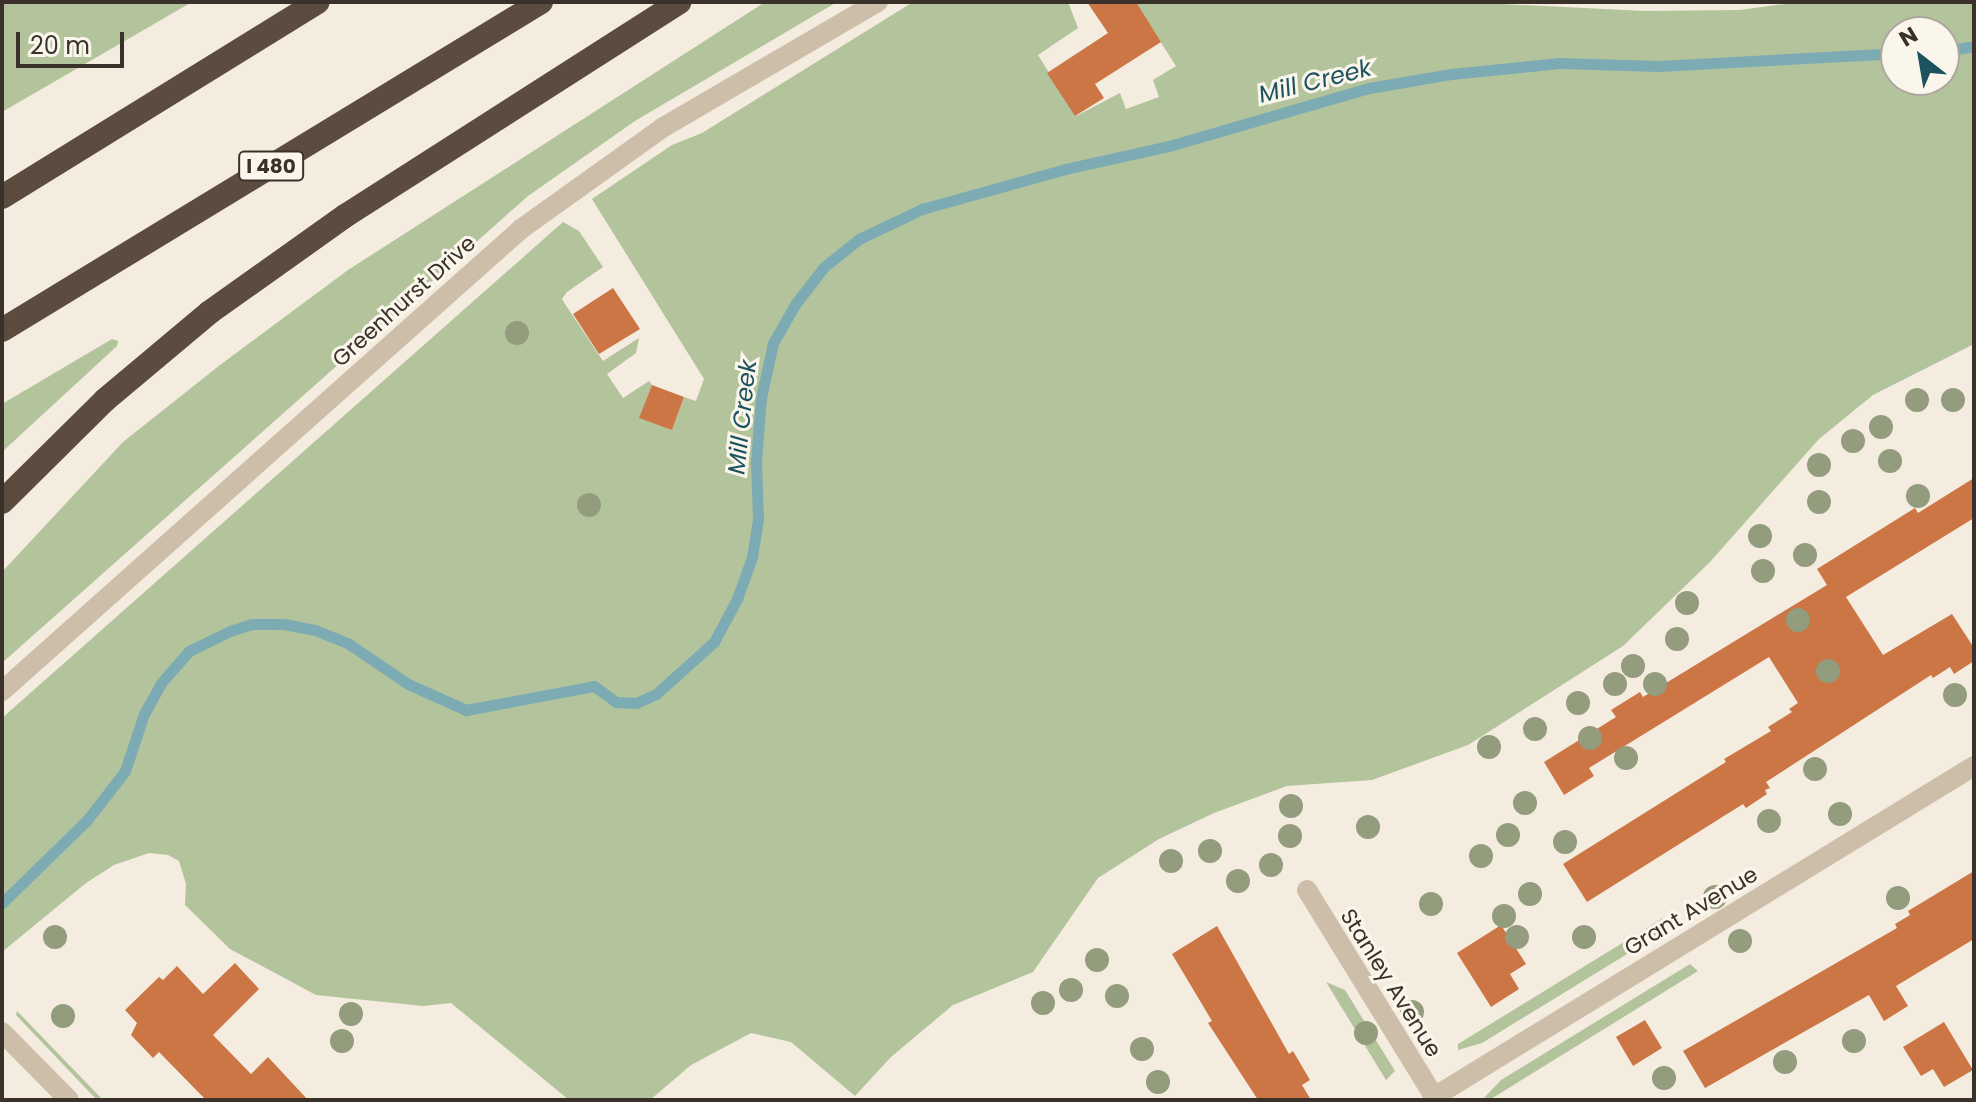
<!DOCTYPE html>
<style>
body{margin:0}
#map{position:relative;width:1976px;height:1102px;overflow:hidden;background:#f4ecdf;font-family:Poppins,sans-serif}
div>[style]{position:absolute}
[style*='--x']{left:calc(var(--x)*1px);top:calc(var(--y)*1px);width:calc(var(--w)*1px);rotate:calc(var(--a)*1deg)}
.green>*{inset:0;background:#b3c49d}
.stream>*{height:11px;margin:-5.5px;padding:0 5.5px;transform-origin:5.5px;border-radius:5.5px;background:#7cabb3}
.building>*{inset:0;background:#cc7545}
.minor>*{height:20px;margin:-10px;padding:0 10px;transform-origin:10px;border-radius:10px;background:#cdbeaa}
.motorway>*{height:24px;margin:-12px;padding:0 12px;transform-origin:12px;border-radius:12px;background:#5c4c40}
.trees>*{width:24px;height:24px;margin:-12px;border-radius:50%;background:#939c7d}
span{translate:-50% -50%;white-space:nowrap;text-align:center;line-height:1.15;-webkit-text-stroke:6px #fbf6ec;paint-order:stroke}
.shield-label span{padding:2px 6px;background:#fbf6ec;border:2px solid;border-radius:6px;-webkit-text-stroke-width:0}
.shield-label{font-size:20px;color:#3a312a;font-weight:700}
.street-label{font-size:22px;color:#3a312a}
.water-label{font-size:24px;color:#1c535f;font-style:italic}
.frame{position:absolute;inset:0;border:4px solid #3a312a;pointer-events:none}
.north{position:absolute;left:1880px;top:16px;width:80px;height:80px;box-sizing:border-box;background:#fbf6ec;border:2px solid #aea79e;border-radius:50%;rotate:329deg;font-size:22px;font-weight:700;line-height:32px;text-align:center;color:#3a312a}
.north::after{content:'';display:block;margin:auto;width:28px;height:36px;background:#1c535f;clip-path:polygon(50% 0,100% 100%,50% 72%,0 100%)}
.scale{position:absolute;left:16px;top:32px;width:108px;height:36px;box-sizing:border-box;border:4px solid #3a312a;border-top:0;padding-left:10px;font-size:24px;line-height:28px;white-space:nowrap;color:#3a312a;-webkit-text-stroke:6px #fbf6ec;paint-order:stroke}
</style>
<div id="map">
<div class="green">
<i style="clip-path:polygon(2px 2px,192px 2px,2px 112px)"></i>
<i style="clip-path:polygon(765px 2px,837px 2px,635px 121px,528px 196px,2px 663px,2px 572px,123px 442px,220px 365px,348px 270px)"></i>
<i style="clip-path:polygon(evenodd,913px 2px,1068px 2px,1078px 28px,1038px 55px,1076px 116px,1120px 93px,1126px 109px,1159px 97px,1153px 80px,1176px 66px,1135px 2px,1460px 2px,1645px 11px,1739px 10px,1800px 2px,1974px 2px,1974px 344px,1873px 395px,1819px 439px,1710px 562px,1623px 646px,1468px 745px,1372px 780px,1287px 786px,1214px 813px,1159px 839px,1098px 878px,1033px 972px,953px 1005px,891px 1057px,855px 1096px,791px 1042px,751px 1033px,691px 1065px,650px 1100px,569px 1100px,451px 1003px,423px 1006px,316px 995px,230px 949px,185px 905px,186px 884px,179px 861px,168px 855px,149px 853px,114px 865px,86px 883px,2px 952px,2px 718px,563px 222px,579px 231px,603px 267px,567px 292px,562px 299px,565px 304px,603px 361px,639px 338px,636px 353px,607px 374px,623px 398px,649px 381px,652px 385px,640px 417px,672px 430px,684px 397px,696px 401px,704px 379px,592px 199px,672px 145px,702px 133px,913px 2px,1896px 32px,1944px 32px,1944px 80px,1896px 80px,1896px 32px)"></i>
<i style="clip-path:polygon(112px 339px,118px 341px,117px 346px,2px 452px,2px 404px)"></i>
<i style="clip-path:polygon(1663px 918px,1668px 929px,1482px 1043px,1458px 1050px,1458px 1044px)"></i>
<i style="clip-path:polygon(1690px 964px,1698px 971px,1491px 1099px,1484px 1098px,1501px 1080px)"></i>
<i style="clip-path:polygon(1326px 982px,1345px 990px,1395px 1071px,1386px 1080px)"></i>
<i style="clip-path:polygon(17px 1011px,103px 1100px,97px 1100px,16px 1015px)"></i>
</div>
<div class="stream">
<i style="--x:1944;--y:51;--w:30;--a:-9"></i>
<i style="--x:2;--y:903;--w:119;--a:-44.3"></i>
<i style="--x:87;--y:820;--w:62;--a:-52.2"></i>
<i style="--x:125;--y:771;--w:60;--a:-71.6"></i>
<i style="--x:144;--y:714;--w:35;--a:-61"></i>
<i style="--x:161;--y:683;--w:43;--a:-48.8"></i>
<i style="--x:189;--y:651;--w:46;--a:-26"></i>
<i style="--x:230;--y:631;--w:22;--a:-18"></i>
<i style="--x:251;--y:624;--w:33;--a:0"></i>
<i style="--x:284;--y:624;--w:32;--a:11"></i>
<i style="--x:315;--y:630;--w:37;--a:22"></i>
<i style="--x:349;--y:644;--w:71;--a:34.1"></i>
<i style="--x:408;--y:684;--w:64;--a:24.1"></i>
<i style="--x:466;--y:710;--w:130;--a:-10.6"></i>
<i style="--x:594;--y:686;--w:27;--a:36"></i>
<i style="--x:616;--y:702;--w:20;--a:3"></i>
<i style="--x:636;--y:703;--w:22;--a:-24"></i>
<i style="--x:656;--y:694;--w:78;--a:-41.9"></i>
<i style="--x:714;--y:642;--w:49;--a:-61.9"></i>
<i style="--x:737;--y:599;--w:45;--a:-70.3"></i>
<i style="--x:752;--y:557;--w:38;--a:-81"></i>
<i style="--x:758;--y:519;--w:58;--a:-92"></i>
<i style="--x:756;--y:461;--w:63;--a:-85.5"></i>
<i style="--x:761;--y:398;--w:56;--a:-77.7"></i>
<i style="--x:773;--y:343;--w:46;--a:-60.1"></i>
<i style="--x:796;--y:303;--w:46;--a:-52.1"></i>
<i style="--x:824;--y:267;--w:45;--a:-38.7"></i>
<i style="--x:859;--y:239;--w:70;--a:-25.5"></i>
<i style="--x:922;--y:209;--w:148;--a:-15.6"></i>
<i style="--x:1065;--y:169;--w:107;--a:-12.5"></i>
<i style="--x:1169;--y:146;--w:208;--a:-16.2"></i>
<i style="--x:1369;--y:88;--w:83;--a:-9.7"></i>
<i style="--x:1451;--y:74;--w:109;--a:-5.8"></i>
<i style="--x:1559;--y:63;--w:100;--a:1.7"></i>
<i style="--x:1659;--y:66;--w:237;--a:-3.1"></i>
</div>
<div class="building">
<i style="clip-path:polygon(1087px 2px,1136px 2px,1161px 42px,1095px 84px,1104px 98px,1075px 116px,1047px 73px,1108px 33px)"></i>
<i style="clip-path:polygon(613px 288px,640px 329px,599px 354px,573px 314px)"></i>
<i style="clip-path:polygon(652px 385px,684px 397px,672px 430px,639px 418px)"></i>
<i style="clip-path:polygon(1974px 478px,1974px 518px,1846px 597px,1883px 655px,1952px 614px,1974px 648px,1974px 661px,1954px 674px,1950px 667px,1933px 678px,1931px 675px,1766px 782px,1770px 788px,1765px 790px,1767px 794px,1746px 808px,1743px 804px,1587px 902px,1563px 864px,1726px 762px,1724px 759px,1771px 731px,1768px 727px,1792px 712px,1789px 709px,1798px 703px,1769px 657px,1589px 768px,1594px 776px,1564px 795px,1544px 762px,1616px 717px,1611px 710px,1640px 692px,1643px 697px,1827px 585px,1817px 569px,1915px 508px,1918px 513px)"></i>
<i style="clip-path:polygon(1974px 871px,1974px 939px,1896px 986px,1908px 1006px,1884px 1021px,1869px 995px,1705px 1088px,1683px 1051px,1897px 928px,1895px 924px,1910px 915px,1908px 911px)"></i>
<i style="clip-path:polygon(1501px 925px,1526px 964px,1510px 974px,1519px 989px,1491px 1007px,1457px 953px)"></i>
<i style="clip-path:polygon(1217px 926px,1289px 1054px,1293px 1051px,1310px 1080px,1302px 1085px,1311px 1100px,1258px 1100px,1208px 1023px,1212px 1021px,1172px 954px)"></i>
<i style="clip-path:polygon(235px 963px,259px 989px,213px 1035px,251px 1074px,268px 1057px,308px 1100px,206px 1100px,159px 1052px,153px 1058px,131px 1035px,137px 1023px,125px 1010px,159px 977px,163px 980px,177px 966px,203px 994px)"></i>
<i style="clip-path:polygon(1645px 1020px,1662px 1048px,1633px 1066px,1616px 1037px)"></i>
<i style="clip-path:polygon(1944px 1022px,1973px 1070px,1944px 1087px,1933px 1069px,1921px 1076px,1903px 1047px)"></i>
</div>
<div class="minor">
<i style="--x:2;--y:691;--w:695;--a:-41.67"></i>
<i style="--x:521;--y:229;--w:173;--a:-35.6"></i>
<i style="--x:662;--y:128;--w:250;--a:-30.3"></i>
<i style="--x:1307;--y:890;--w:246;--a:58.4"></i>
<i style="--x:2;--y:1032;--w:95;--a:45.4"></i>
<i style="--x:1434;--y:1097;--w:633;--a:-31.51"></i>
</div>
<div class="motorway">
<i style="--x:2;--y:197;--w:371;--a:-31.7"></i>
<i style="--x:2;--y:330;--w:631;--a:-31.32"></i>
<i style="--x:2;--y:502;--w:145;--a:-44.7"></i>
<i style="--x:105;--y:400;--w:137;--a:-40"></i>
<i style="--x:210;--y:312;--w:166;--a:-35.4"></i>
<i style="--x:345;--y:216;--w:397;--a:-32.6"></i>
</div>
<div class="trees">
<i style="left:517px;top:333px"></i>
<i style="left:1917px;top:400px"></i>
<i style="left:1953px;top:400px"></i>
<i style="left:1881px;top:427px"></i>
<i style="left:1853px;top:441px"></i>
<i style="left:1890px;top:461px"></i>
<i style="left:1819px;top:465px"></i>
<i style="left:1918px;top:496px"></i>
<i style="left:1819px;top:502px"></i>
<i style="left:589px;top:505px"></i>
<i style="left:1760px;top:536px"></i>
<i style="left:1805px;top:555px"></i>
<i style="left:1763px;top:571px"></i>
<i style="left:1687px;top:603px"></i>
<i style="left:1798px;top:620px"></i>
<i style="left:1677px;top:639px"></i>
<i style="left:1633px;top:666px"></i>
<i style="left:1828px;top:671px"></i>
<i style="left:1615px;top:684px"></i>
<i style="left:1655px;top:684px"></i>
<i style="left:1955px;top:695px"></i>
<i style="left:1578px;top:703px"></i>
<i style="left:1535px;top:729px"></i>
<i style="left:1590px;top:738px"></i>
<i style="left:1489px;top:747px"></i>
<i style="left:1626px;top:758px"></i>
<i style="left:1815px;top:769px"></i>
<i style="left:1525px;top:803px"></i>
<i style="left:1291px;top:806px"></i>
<i style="left:1840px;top:814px"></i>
<i style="left:1769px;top:821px"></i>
<i style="left:1368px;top:827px"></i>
<i style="left:1508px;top:835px"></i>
<i style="left:1290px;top:836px"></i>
<i style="left:1565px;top:842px"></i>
<i style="left:1210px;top:851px"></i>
<i style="left:1481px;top:856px"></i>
<i style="left:1171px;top:861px"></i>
<i style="left:1271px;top:865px"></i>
<i style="left:1238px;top:881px"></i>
<i style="left:1530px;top:894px"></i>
<i style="left:1715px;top:897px"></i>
<i style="left:1898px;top:898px"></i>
<i style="left:1431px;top:904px"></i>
<i style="left:1504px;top:916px"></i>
<i style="left:55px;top:937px"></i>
<i style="left:1517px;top:937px"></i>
<i style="left:1584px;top:937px"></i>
<i style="left:1740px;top:941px"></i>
<i style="left:1097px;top:960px"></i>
<i style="left:1071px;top:990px"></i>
<i style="left:1117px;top:996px"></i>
<i style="left:1043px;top:1003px"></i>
<i style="left:1412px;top:1012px"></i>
<i style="left:351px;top:1014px"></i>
<i style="left:63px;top:1016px"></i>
<i style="left:1366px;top:1033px"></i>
<i style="left:342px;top:1041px"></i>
<i style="left:1854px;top:1041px"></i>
<i style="left:1142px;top:1049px"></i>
<i style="left:1785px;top:1062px"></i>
<i style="left:1664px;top:1078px"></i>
<i style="left:1158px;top:1082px"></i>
</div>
<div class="shield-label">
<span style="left:271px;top:166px">I 480</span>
</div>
<div class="street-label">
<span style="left:404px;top:301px;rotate:-42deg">Greenhurst Drive</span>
<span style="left:1691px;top:911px;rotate:-31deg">Grant Avenue</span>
<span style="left:1391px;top:983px;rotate:58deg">Stanley Avenue</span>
</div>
<div class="water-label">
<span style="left:1315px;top:81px;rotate:-14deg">Mill Creek</span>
<span style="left:742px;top:417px;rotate:-84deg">Mill Creek</span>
</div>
<div class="frame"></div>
<div class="north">N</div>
<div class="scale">20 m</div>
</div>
